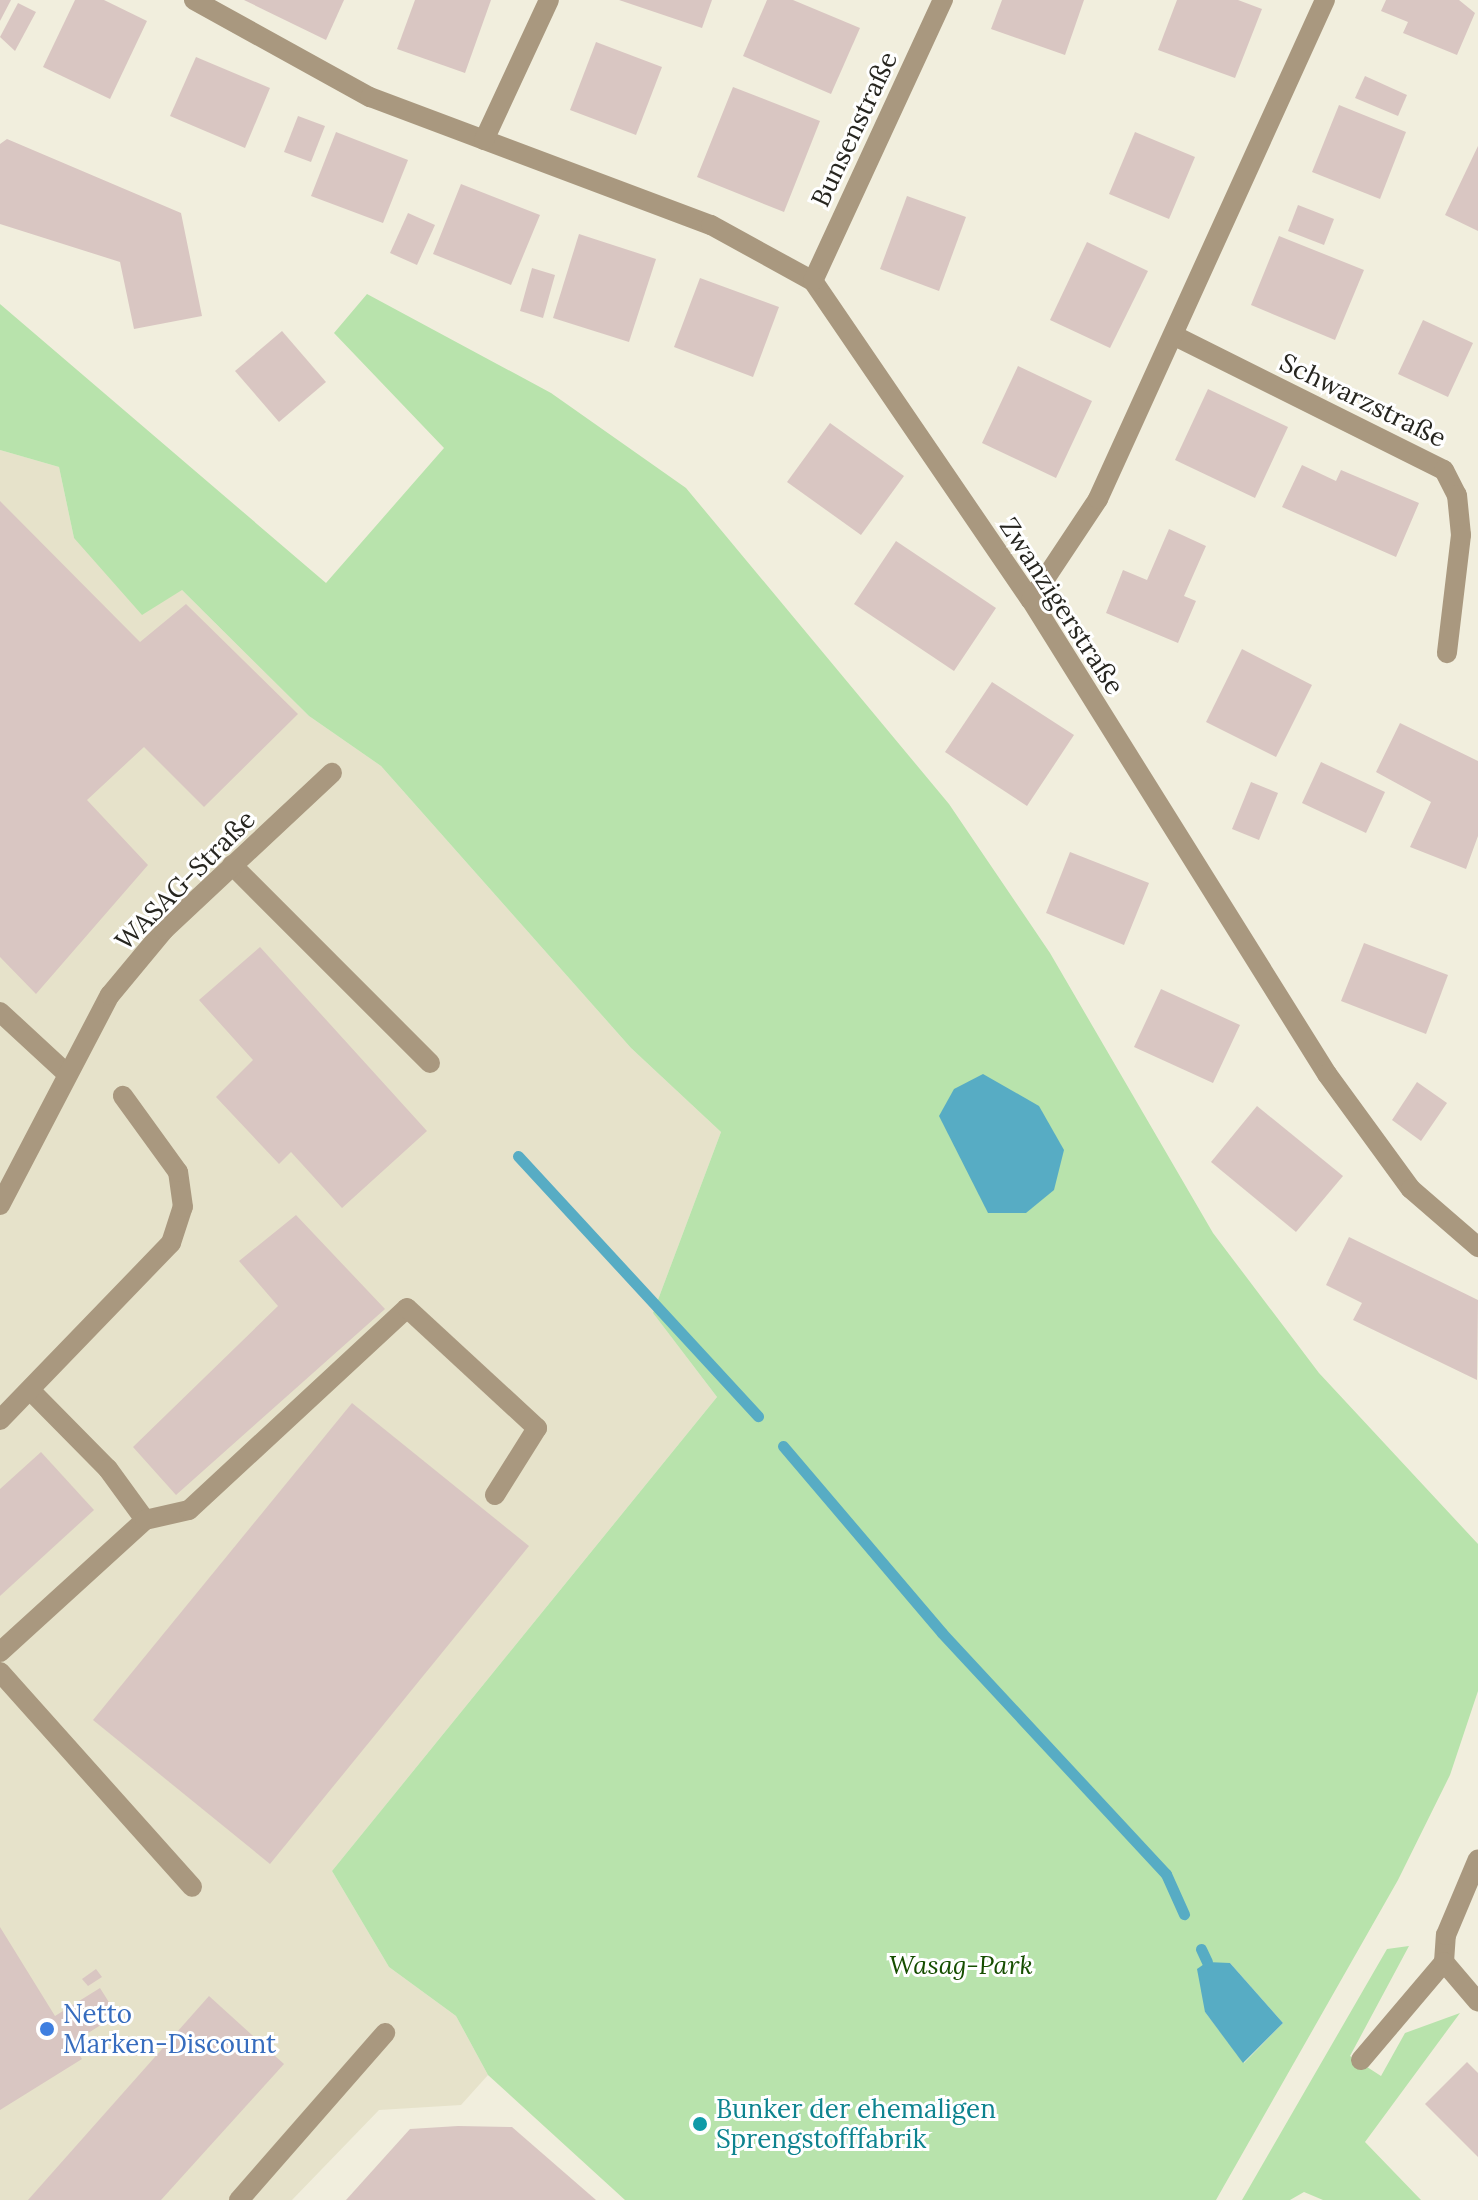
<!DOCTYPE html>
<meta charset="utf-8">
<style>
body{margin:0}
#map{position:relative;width:1478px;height:2200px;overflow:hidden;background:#f1eedd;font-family:Lora,serif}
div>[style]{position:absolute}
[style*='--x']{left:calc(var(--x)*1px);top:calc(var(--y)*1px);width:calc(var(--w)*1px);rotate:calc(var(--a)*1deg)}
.built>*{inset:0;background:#e6e2ca}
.green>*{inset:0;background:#b8e3ac}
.water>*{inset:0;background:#57acc4}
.stream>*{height:11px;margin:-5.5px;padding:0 5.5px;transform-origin:5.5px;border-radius:5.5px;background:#57acc4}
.building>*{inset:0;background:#d9c6c2}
.minor>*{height:20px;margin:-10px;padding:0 10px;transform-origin:10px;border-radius:10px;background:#a9987f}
.dots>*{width:22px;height:22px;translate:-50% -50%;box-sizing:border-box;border:4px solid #fff;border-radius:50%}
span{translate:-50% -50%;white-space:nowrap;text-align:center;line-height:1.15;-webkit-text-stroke:6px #fff;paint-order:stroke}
.street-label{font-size:26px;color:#26251f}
.park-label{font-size:26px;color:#164e00;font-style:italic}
.shop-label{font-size:26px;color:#366cbe}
.left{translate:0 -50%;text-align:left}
.culture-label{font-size:26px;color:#0d838f}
</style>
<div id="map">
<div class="built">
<i style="clip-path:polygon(0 450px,59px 467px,74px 538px,182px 590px,309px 716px,381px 766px,631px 1048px,721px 1132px,653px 1313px,717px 1397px,332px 1871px,389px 1967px,456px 2016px,488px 2075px,461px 2105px,379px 2110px,292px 2200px,0 2200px)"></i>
</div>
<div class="green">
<i style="clip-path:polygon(evenodd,367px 294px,551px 393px,686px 488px,949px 804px,1050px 953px,1213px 1233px,1319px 1373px,1478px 1544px,1478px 1691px,1450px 1775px,1398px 1880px,1216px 2200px,625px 2200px,488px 2075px,456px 2016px,389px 1967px,332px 1871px,717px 1397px,653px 1313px,721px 1132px,631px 1048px,381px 766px,309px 716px,182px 590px,142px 615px,74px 538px,59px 467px,0 450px,0 304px,326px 583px,444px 448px,334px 333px,367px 294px,1230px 1963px,1283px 2023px,1244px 2063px,1205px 2012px,1230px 1963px)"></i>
<i style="clip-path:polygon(1409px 1946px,1350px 2056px,1381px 2076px,1405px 2033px,1460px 2013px,1365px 2142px,1421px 2200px,1323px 2200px,1304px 2192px,1290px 2200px,1242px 2200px,1387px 1949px)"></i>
</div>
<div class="water">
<i style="clip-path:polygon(983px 1074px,1039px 1106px,1064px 1150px,1054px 1190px,1026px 1213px,988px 1213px,939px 1116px,954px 1089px)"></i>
<i style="clip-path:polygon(1207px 1962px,1230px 1963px,1283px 2023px,1243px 2063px,1205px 2012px,1197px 1969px)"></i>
</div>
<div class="stream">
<i style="--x:518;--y:1156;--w:354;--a:47.3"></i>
<i style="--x:783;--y:1446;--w:245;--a:49.6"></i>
<i style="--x:942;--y:1633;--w:329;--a:47.1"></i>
<i style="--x:1166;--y:1874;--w:44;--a:65.8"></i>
<i style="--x:1201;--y:1949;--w:14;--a:65"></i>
</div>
<div class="building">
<i style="clip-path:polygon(0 0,11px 0,0 21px)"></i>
<i style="clip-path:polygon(75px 0,104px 0,147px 21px,110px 99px,43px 67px)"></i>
<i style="clip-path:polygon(244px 0,344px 0,326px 40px)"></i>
<i style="clip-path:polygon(415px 0,491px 0,465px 73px,397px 49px)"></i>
<i style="clip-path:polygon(619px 0,712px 0,702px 28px)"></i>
<i style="clip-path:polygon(767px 0,793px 0,860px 28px,831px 94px,743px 56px)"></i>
<i style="clip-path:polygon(1002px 0,1084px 0,1065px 55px,991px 29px)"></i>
<i style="clip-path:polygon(1177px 0,1238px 0,1262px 9px,1235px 78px,1158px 50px)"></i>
<i style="clip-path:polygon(1386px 0,1459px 0,1475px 13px,1457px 55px,1403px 33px,1408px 22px,1381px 11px)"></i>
<i style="clip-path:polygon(18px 3px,36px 12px,15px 51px,0 37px)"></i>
<i style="clip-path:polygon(596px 42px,662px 67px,636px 135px,570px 110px)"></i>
<i style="clip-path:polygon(196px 57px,270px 88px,245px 148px,170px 116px)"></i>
<i style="clip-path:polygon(1365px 76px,1407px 95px,1398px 116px,1355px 98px)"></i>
<i style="clip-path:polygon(733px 87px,820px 121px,784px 212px,697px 177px)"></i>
<i style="clip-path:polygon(1339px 105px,1406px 132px,1380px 199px,1312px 172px)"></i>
<i style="clip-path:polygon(298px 116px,325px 126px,311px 162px,284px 152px)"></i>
<i style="clip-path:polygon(336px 132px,408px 160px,383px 223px,311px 196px)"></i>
<i style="clip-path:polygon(1135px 132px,1195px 157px,1169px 219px,1109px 194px)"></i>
<i style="clip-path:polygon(7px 139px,181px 213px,202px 316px,134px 329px,120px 262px,0 224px,0 144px)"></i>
<i style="clip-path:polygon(1478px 146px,1478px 231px,1445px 215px)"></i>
<i style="clip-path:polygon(461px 184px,540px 215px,511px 285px,433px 254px)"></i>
<i style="clip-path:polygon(907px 196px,966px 217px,939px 291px,880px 269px)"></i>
<i style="clip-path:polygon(1298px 205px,1334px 219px,1324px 245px,1288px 231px)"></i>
<i style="clip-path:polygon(408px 213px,435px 225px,417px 265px,390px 253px)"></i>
<i style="clip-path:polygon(579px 234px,656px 259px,629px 342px,553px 318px)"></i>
<i style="clip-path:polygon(1279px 236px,1364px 270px,1335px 340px,1251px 305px)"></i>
<i style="clip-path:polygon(1087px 242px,1148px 271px,1110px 348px,1050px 320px)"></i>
<i style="clip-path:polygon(532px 268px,555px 275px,543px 318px,520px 311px)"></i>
<i style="clip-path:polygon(700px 278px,779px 307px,753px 377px,674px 347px)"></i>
<i style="clip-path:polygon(1423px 320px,1473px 343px,1448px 397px,1398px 374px)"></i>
<i style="clip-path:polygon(282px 331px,326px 382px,279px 422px,235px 371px)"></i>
<i style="clip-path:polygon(1018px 366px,1092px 401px,1056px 478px,982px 443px)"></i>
<i style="clip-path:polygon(1208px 389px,1288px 427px,1255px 498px,1175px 460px)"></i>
<i style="clip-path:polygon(830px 423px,904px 476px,861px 535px,787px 482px)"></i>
<i style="clip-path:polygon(1302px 465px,1336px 481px,1341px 470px,1419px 503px,1396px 557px,1282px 507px)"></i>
<i style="clip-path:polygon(0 501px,140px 642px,186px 604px,298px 714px,204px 807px,144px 747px,87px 800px,148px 865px,36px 994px,0 957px)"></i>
<i style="clip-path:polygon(1169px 529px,1206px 546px,1184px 596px,1196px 601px,1178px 643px,1106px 613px,1123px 570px,1147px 580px)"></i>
<i style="clip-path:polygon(896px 541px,996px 608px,954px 671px,854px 604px)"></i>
<i style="clip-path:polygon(1242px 649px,1312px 685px,1276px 757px,1206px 722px)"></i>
<i style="clip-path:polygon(992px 682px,1074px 735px,1027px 806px,945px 752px)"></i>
<i style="clip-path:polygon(1400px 723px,1478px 761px,1478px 836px,1466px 869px,1410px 847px,1431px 802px,1376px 772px)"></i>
<i style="clip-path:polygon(1321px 762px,1385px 792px,1366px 833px,1302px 803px)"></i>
<i style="clip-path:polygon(1251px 782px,1278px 793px,1259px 840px,1232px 829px)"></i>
<i style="clip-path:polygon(1070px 852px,1149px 883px,1124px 945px,1046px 913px)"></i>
<i style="clip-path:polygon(1364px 943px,1448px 975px,1426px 1034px,1341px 1001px)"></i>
<i style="clip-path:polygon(260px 947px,427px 1131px,342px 1208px,291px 1152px,279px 1164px,216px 1097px,253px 1060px,199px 1000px)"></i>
<i style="clip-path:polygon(1161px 989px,1240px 1025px,1213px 1083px,1134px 1047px)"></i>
<i style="clip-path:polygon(1417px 1082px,1447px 1103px,1421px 1141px,1392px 1120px)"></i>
<i style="clip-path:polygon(1257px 1106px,1343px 1176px,1296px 1232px,1211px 1162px)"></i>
<i style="clip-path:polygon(296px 1215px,385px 1309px,176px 1495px,133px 1447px,278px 1306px,239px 1261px)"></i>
<i style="clip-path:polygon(1349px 1237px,1478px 1300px,1477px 1380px,1353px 1320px,1362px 1303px,1326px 1285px)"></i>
<i style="clip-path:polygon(352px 1403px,529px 1546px,270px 1864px,93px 1720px)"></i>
<i style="clip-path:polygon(41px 1452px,94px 1510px,0 1596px,0 1489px)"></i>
<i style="clip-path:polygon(0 1927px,55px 2016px,100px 1988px,117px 2015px,72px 2043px,82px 2059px,0 2110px)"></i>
<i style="clip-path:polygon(96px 1969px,102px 1977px,88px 1986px,82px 1979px)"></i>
<i style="clip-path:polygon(209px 1996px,284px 2064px,161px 2200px,28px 2200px)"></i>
<i style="clip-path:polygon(1467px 2062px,1478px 2073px,1478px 2157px,1425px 2104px)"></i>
<i style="clip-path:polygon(458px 2126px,512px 2127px,596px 2200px,346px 2200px,410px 2129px)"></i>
</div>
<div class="minor">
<i style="--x:194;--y:0;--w:201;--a:28.9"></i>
<i style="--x:370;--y:97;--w:364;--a:20.6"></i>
<i style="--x:711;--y:225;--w:116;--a:28.8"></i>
<i style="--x:813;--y:281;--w:386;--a:55.7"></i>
<i style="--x:1031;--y:600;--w:559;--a:58.02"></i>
<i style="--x:1327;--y:1074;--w:142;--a:53.9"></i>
<i style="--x:1411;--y:1189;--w:89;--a:40.9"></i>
<i style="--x:484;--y:140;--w:154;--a:-65.1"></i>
<i style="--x:813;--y:281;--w:310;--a:-65.2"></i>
<i style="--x:1177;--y:337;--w:298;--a:26.5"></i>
<i style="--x:1444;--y:470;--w:28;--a:63"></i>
<i style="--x:1457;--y:495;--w:40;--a:84.3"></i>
<i style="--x:1461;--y:535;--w:119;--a:96.8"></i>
<i style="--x:1031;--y:600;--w:121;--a:-56.4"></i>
<i style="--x:1098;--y:499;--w:548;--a:-65.54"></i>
<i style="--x:232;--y:865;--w:280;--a:45"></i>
<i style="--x:0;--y:1012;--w:87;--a:42.7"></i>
<i style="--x:0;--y:1205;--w:237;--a:-62.4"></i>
<i style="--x:110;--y:995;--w:85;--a:-50.3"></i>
<i style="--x:164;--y:930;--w:230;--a:-43.1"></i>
<i style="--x:30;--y:1390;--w:111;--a:45.4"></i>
<i style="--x:108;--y:1469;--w:63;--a:54"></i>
<i style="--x:0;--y:1420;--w:246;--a:-46"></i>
<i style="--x:171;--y:1243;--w:38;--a:-72"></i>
<i style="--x:183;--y:1207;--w:35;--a:-98"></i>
<i style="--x:178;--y:1172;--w:94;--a:-125.9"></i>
<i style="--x:0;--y:1652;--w:196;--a:-42.3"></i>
<i style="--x:145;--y:1520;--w:45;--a:-12.8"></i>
<i style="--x:189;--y:1510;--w:297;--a:-42.8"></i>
<i style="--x:407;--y:1308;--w:177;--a:42.7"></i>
<i style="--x:537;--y:1428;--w:79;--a:122.1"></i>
<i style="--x:0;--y:1672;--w:288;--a:48.2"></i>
<i style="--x:1444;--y:1962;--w:27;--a:-86"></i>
<i style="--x:1446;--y:1935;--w:82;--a:-67.2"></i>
<i style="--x:1444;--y:1962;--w:52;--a:49.6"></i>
<i style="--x:1361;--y:2060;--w:128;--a:-49.7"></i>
<i style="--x:239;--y:2200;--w:222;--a:-48.8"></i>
</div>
<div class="dots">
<i style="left:47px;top:2029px;background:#3f7fe0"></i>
<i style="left:700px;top:2124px;background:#0f9aa8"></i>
</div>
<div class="street-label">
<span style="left:854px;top:129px;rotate:-65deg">Bunsenstraße</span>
<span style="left:1363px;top:400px;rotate:26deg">Schwarzstraße</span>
<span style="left:1062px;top:606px;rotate:57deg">Zwanzigerstraße</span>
<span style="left:185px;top:880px;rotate:-45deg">WASAG-Straße</span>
</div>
<div class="park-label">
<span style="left:961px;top:1965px">Wasag-Park</span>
</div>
<div class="shop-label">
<span class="left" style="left:63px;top:2029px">Netto<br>Marken-Discount</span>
</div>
<div class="culture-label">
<span class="left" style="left:716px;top:2124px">Bunker der ehemaligen<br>Sprengstofffabrik</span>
</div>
</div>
